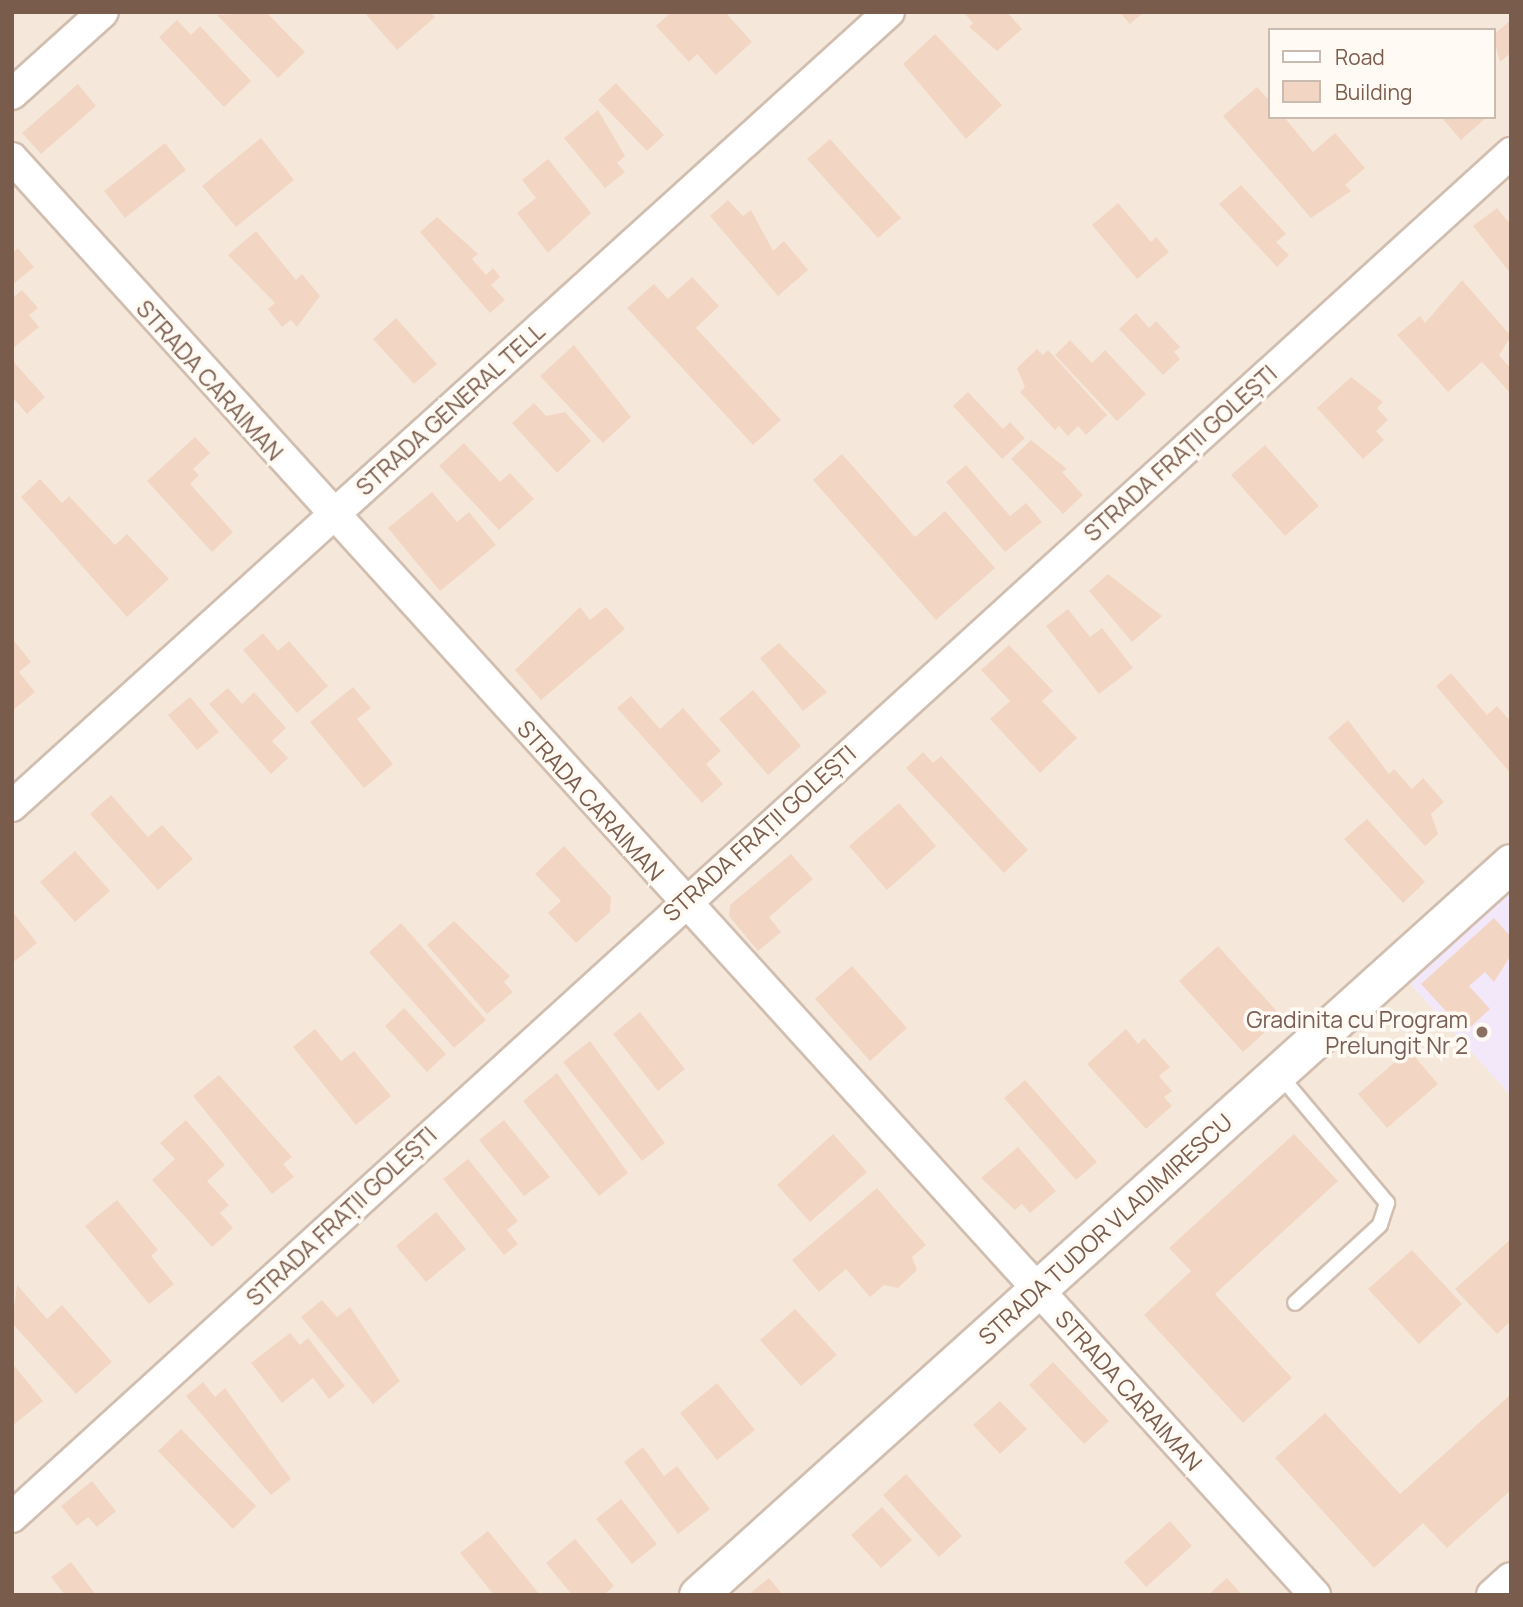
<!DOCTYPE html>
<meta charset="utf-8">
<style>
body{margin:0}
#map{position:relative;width:1523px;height:1607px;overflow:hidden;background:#fdf6ec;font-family:Manrope,sans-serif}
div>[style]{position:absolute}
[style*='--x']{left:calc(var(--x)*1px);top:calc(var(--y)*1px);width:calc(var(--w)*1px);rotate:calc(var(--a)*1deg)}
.residential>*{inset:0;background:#f5e8da}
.education>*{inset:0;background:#f3e8fa}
.building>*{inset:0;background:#f3d5c3}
.roads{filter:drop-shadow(2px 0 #d1beb0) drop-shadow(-2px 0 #d1beb0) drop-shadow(0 2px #d1beb0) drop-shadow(0 -2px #d1beb0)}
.service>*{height:14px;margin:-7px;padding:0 7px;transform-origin:7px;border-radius:7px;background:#fff}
.minor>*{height:30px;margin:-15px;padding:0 15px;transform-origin:15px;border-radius:15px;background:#fff}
.tertiary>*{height:37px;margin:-18.5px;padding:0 18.5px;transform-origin:18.5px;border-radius:18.5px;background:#fff}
.dots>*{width:19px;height:19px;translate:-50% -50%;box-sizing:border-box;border:4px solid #fffaf3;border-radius:50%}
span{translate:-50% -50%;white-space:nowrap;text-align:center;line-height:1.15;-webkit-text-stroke:7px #fffaf3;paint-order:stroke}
.street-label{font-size:23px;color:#7a5c4d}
.education-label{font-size:23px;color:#785e54}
.right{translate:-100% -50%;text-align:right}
.frame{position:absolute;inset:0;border:14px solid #7a5c4d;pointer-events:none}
.legend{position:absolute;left:1268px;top:28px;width:228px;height:91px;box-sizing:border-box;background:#fffaf3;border:2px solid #cabbb1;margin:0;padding:9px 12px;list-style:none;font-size:21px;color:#7a5c4d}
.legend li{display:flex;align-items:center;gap:14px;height:35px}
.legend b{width:35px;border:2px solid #cabbb1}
</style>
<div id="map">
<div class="residential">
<i style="clip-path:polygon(evenodd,12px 12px,1511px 12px,1511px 1595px,12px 1595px,12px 12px,1269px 30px,1493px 30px,1493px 117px,1269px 117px,1269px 30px)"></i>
</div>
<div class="education">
<i style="clip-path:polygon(1493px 878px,1511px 897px,1511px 1096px,1395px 967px)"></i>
</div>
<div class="building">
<i style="clip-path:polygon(266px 12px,305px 52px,278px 78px,217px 15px)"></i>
<i style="clip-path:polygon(364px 12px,430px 12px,435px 17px,397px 50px)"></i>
<i style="clip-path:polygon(671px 12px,725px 12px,752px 42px,716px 75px,697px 54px,689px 62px,656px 26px)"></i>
<i style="clip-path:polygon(963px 12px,1007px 12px,1022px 29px,997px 51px,969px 27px,973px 23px)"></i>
<i style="clip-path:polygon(1119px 12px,1144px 12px,1130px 24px)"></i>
<i style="clip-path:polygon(177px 20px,191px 35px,200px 26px,251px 81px,224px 107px,159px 37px)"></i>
<i style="clip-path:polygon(1511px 20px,1511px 53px,1500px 62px,1493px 35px)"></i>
<i style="clip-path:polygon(935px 34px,1002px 105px,966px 139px,903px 64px)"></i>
<i style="clip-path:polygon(616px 83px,664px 135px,647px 151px,598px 100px)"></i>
<i style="clip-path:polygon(78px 84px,96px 106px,41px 154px,22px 133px)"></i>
<i style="clip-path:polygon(1257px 87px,1269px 100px,1269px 117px,1284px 117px,1313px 152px,1335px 133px,1365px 168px,1345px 185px,1351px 191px,1311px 218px,1223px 116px)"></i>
<i style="clip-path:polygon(598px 110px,625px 156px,617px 163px,625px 172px,605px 188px,564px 138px)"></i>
<i style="clip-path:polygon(1441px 117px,1487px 117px,1461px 140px)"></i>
<i style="clip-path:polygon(261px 138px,294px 180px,236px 227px,202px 186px)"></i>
<i style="clip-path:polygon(830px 139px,901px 218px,878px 238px,807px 159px)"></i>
<i style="clip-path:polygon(165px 143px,186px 170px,125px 218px,104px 191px)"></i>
<i style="clip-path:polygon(548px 159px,591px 213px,548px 253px,517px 213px,536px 198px,522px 180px)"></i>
<i style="clip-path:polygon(1241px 185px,1286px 234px,1276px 242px,1289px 255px,1277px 267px,1219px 204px)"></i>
<i style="clip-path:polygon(728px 200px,743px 216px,751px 210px,773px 251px,784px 241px,808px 270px,778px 296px,710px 216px)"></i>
<i style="clip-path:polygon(1118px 203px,1151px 242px,1156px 237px,1169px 252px,1137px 279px,1092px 225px)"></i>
<i style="clip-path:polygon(1497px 208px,1511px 225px,1511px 274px,1473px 226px)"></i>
<i style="clip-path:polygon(437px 217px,478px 254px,472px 259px,486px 275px,493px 268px,500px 277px,491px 285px,505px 300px,490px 313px,420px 232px)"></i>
<i style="clip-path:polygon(256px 231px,296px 280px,302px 274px,320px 296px,297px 327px,291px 320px,282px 327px,268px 309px,275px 303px,228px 255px)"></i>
<i style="clip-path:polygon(18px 248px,34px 267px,12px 285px,12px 253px)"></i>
<i style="clip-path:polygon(692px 277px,719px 306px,696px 328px,781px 420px,753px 445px,627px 308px,654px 284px,668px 299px)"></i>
<i style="clip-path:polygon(1462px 280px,1511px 336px,1499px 355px,1511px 369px,1511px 394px,1482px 362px,1448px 392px,1397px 335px,1420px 316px,1425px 323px)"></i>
<i style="clip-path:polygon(22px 290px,38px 308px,29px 315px,39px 327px,12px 349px,12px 298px)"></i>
<i style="clip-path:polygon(1136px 313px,1149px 328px,1156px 321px,1180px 347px,1174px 352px,1180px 359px,1163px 375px,1119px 329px)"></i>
<i style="clip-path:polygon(396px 318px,437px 364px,414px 384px,373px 339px)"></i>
<i style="clip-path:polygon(1070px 340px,1092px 363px,1105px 350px,1146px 394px,1117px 421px,1055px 355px)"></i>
<i style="clip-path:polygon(574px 345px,631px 417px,603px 443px,540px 376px)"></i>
<i style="clip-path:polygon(1037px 349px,1043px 355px,1048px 350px,1107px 415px,1086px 435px,1078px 426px,1068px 436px,1059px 426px,1055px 430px,1020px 392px,1025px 387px,1017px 368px)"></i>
<i style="clip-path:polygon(12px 360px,45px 397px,27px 414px,12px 397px)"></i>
<i style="clip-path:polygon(1351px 377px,1383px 402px,1377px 408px,1388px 420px,1376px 431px,1384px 440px,1363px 459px,1317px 408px)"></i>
<i style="clip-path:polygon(968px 392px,1003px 429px,1010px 422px,1025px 438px,1002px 459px,953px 406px)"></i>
<i style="clip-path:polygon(534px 403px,546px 416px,565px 412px,591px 441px,557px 473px,512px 423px)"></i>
<i style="clip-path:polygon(195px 437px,210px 453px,193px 469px,199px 475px,190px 484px,233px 532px,212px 552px,147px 481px)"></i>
<i style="clip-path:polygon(1031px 440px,1067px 469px,1062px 472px,1083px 495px,1063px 514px,1011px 459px)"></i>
<i style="clip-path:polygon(464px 443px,500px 482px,510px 473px,534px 499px,499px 530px,439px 466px)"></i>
<i style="clip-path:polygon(1265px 445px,1319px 506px,1285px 536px,1231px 475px)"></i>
<i style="clip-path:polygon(842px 454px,915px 537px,945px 511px,995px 568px,936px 620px,813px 480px)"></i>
<i style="clip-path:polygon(966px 465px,1010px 516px,1026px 503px,1042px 522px,1005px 552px,946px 482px)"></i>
<i style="clip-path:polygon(40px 479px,62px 503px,69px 496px,115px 545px,127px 534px,169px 579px,127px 617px,21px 497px)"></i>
<i style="clip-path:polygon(432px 492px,457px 522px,469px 512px,496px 545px,440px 591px,388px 528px)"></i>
<i style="clip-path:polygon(1108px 574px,1162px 616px,1132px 642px,1089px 591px)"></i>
<i style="clip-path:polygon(580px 607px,590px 620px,606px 607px,625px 629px,541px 700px,515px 670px)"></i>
<i style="clip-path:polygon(1068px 609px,1090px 637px,1102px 628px,1133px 668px,1099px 694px,1046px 626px)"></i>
<i style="clip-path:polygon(263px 633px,278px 651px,289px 641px,328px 686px,297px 713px,243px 650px)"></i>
<i style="clip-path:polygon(12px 638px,31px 662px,19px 672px,35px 692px,12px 711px)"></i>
<i style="clip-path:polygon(779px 643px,827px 692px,803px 711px,760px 658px)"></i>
<i style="clip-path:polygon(1009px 645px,1053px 691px,1042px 701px,1077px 738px,1040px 773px,990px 719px,1010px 701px,981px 670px)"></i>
<i style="clip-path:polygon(1451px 673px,1487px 715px,1497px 706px,1511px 722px,1511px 774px,1436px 686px)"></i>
<i style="clip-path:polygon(353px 687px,371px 708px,357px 719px,393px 764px,364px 788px,310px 722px)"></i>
<i style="clip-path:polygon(228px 688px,242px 704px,254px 692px,286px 728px,272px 741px,288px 758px,271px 774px,209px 704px)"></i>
<i style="clip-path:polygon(753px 690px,801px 746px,768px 775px,719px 719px)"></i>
<i style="clip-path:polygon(631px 696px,660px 729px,683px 708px,721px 751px,706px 764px,723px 784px,702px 803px,617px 708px)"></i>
<i style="clip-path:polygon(190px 697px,219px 732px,197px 750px,168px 715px)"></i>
<i style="clip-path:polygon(1348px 720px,1389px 774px,1394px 769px,1412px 789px,1423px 778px,1444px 802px,1431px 814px,1438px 834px,1425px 846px,1328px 738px)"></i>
<i style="clip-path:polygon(923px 752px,933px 763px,941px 756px,1028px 850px,1004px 873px,906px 768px)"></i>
<i style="clip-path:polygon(111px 795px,148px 837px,162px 825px,193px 859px,158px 890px,90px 814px)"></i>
<i style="clip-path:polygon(899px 803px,936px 846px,887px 890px,849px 846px)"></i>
<i style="clip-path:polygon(1367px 819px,1425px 882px,1403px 903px,1344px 839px)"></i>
<i style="clip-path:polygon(564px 846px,611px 897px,610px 912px,576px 943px,548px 913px,561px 901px,535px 874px)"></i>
<i style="clip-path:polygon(75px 851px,110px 891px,75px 922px,40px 882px)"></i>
<i style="clip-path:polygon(791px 854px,813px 879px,769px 917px,781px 932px,758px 951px,729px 916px,730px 905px)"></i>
<i style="clip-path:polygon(12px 911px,37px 943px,15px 961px,12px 958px)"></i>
<i style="clip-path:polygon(1494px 918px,1511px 937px,1511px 955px,1494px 982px,1485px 972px,1469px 986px,1490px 1009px,1465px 1032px,1421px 984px)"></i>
<i style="clip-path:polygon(454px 921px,510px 976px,504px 982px,513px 992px,487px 1014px,427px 945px)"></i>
<i style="clip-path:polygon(401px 923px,486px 1020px,454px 1048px,369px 952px)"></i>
<i style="clip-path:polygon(1218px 946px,1282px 1017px,1243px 1052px,1179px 981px)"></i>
<i style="clip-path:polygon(852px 966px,907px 1028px,870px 1061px,815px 999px)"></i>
<i style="clip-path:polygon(404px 1008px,446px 1054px,427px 1072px,385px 1026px)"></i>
<i style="clip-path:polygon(640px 1012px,685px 1069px,658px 1091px,613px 1034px)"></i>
<i style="clip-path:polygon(315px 1029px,341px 1061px,354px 1051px,391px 1096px,356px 1125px,293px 1047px)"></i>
<i style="clip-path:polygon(1126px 1029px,1138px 1044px,1144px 1038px,1170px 1067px,1159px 1076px,1172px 1091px,1164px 1097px,1172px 1106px,1146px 1129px,1087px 1064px)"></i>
<i style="clip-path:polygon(590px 1041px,665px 1143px,642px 1161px,563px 1062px)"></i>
<i style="clip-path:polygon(1409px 1050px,1438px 1084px,1387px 1128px,1358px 1094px)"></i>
<i style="clip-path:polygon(557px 1073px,628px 1173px,599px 1196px,523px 1101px)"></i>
<i style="clip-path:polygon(219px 1075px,292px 1157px,283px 1164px,294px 1177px,272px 1194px,193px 1096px)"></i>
<i style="clip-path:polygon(1025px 1080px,1097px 1162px,1076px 1180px,1004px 1098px)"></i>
<i style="clip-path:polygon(186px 1120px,225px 1165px,207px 1181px,229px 1205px,220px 1213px,233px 1228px,212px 1247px,152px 1180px,175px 1159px,160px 1143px)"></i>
<i style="clip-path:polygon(504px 1120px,550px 1177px,524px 1196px,479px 1140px)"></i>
<i style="clip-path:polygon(833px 1134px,867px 1172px,810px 1222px,777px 1185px)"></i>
<i style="clip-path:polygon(1294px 1134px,1338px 1181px,1215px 1294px,1292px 1378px,1243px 1423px,1144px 1315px,1191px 1271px,1169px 1248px)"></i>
<i style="clip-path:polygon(1018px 1147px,1056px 1191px,1030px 1213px,1022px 1204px,1015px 1210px,981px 1178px)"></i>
<i style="clip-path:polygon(468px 1159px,518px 1221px,507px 1230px,518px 1244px,504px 1255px,443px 1179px)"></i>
<i style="clip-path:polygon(877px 1188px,926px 1245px,912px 1257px,917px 1270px,898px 1288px,884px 1285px,870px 1297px,846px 1269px,819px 1292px,792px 1260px)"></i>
<i style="clip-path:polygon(117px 1200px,158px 1250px,151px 1256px,174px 1284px,149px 1304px,85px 1226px)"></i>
<i style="clip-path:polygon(436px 1212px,466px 1249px,426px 1282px,396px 1246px)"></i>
<i style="clip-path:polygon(1511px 1239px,1511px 1321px,1497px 1334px,1455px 1289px)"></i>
<i style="clip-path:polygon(1412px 1250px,1462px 1304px,1419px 1344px,1368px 1289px)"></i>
<i style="clip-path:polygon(17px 1285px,47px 1319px,62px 1305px,112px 1362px,76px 1394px,12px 1323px)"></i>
<i style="clip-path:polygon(322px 1300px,337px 1317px,350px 1307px,400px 1381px,373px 1404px,301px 1317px)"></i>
<i style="clip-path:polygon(795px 1309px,837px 1355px,801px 1386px,760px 1340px)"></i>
<i style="clip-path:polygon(290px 1333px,300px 1345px,308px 1338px,345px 1386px,329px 1399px,313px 1378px,282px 1403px,251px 1363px)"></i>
<i style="clip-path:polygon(1053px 1362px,1109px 1421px,1084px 1444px,1029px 1385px)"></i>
<i style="clip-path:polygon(12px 1363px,43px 1401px,12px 1426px)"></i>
<i style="clip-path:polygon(203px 1382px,215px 1397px,225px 1388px,291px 1479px,271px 1495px,186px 1396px)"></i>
<i style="clip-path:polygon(717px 1383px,755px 1430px,717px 1460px,680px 1413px)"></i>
<i style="clip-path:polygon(1511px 1394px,1511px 1490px,1447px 1548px,1423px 1523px,1374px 1568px,1275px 1458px,1325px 1413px,1400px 1494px)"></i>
<i style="clip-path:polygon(1000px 1401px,1027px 1429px,1000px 1454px,973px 1425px)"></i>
<i style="clip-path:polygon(181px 1429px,256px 1506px,233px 1529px,158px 1451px)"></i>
<i style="clip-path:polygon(643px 1447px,664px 1476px,677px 1466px,710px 1509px,678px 1534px,624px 1462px)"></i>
<i style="clip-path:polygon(906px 1474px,962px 1536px,939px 1557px,883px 1495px)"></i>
<i style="clip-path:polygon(92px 1481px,116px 1511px,97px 1527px,88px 1517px,77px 1526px,61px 1506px)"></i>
<i style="clip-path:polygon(621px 1499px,657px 1544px,632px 1564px,596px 1519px)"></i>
<i style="clip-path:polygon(882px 1507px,912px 1540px,881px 1568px,851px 1535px)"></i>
<i style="clip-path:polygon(1170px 1521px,1192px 1546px,1146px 1587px,1124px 1562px)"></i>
<i style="clip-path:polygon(488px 1531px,540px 1595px,494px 1595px,460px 1553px)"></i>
<i style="clip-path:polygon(575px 1539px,614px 1586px,604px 1595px,572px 1595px,546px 1563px)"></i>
<i style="clip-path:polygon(71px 1562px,96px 1595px,65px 1595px,51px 1577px)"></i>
<i style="clip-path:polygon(769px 1578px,783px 1595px,748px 1595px)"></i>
<i style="clip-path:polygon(1227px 1578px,1242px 1595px,1208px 1595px)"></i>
</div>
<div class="roads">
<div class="service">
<i style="--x:1278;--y:1073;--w:170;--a:50"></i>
<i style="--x:1387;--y:1203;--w:23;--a:108"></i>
<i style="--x:1380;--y:1225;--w:115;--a:137.5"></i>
</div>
<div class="minor">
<i style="--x:12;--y:94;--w:122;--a:-42"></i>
<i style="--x:12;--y:158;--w:1940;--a:47.8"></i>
<i style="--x:12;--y:806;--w:1183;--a:-42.16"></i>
<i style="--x:12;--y:1517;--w:2027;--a:-42.3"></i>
<i style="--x:1492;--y:1595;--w:25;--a:-42"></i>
</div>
<div class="tertiary">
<i style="--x:698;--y:1595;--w:1094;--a:-42"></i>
</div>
</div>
<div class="dots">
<i style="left:1482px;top:1032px;background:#8d6e63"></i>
</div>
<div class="street-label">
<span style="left:210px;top:380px;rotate:48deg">STRADA CARAIMAN</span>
<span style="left:450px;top:409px;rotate:-42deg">STRADA GENERAL TELL</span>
<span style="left:1180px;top:453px;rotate:-42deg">STRADA FRAȚII GOLEȘTI</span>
<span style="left:591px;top:800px;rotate:48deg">STRADA CARAIMAN</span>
<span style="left:759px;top:833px;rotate:-42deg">STRADA FRAȚII GOLEȘTI</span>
<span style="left:341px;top:1216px;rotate:-43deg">STRADA FRAȚII GOLEȘTI</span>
<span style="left:1105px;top:1229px;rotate:-42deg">STRADA TUDOR VLADIMIRESCU</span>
<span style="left:1129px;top:1390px;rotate:48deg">STRADA CARAIMAN</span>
</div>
<div class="education-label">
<span class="right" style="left:1468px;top:1032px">Gradinita cu Program<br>Prelungit Nr 2</span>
</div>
<div class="frame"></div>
<ul class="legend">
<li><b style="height:9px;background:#fff"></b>Road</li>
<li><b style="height:19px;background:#f3d5c3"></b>Building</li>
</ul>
</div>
